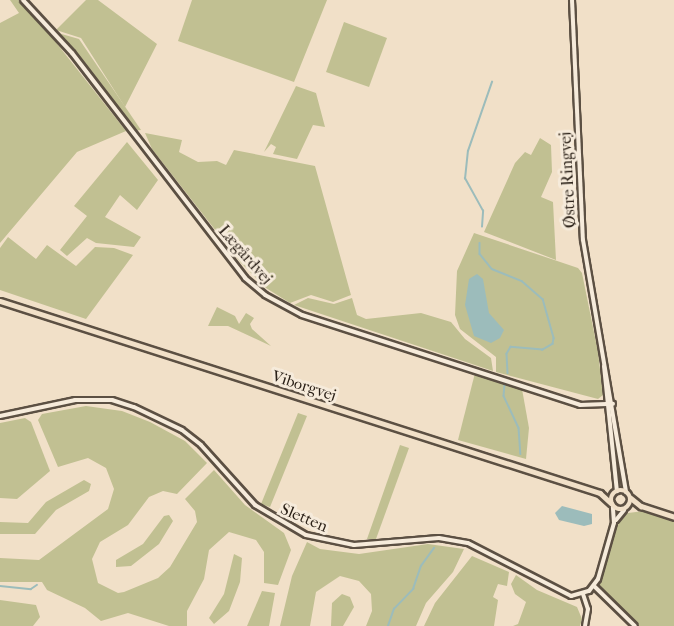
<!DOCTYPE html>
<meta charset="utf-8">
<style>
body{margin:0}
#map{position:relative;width:674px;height:626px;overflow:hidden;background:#f1e0c8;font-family:"IM FELL French Canon",serif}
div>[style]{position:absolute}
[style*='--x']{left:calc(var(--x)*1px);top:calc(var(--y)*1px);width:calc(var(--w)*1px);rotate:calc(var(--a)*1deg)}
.green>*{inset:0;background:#c1c092}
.water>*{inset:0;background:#9cbcbb}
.stream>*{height:1.5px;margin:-0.75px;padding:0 0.75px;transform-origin:0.75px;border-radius:0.75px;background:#9cbcbb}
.roads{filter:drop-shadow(2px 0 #5c5043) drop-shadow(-2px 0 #5c5043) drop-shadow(0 2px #5c5043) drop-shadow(0 -2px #5c5043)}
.minor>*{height:4px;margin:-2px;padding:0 2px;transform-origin:2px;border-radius:2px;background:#f6ebdb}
.major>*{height:4.5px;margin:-2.25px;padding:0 2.25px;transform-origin:2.25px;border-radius:2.25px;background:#f1e0c8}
.major>.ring{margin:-2.25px;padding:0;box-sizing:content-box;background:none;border:4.5px solid #f1e0c8;border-radius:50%}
span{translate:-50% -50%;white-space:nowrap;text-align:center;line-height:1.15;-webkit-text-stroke:6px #f6ebdb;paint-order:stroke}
.street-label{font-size:16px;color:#2a2017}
</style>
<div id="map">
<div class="green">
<i style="clip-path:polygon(10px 0,18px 0,39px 21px,126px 131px,77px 152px,0 243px,0 23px,19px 13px)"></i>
<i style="clip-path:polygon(86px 0,98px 0,157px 44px,125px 107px,81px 38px,56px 30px)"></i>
<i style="clip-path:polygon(192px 0,327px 0,294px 82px,178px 41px)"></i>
<i style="clip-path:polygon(344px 22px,387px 38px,369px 87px,326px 72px)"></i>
<i style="clip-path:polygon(58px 33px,79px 39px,141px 130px,133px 131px)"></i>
<i style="clip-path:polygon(296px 86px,316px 93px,325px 127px,313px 125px,297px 159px,273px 154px,276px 147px,271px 144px,264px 152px)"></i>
<i style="clip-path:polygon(145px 133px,182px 140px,179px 152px,198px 162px,217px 161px,226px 165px,234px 150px,315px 166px,351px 295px,333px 302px,311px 295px,290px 303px,266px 288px,241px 263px,152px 149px)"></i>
<i style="clip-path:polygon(540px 138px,551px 145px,552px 172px,541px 197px,553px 202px,556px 260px,484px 232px,515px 163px,525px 152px,531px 155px)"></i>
<i style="clip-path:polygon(127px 142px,158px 180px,137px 210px,120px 195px,105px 217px,141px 237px,134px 247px,96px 243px,87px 238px,67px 256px,60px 250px,87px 216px,74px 206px)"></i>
<i style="clip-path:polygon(474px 233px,578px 268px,582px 273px,598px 352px,603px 395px,598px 399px,496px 372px,496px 357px,460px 329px,455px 315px,457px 271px)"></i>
<i style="clip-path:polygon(8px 237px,36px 259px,47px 245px,76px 266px,95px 247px,114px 248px,133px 255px,86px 319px,0 290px,0 248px)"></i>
<i style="clip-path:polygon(308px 298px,334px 304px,352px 298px,357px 315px,366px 319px,421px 313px,451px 322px,465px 339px,491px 358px,493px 371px,294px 305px)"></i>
<i style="clip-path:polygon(217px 307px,235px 316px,239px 324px,246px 313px,254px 318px,250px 324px,252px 329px,271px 346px,228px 326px,208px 326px)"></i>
<i style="clip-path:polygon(475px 373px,522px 389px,529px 428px,526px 459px,458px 440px)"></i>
<i style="clip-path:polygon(86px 406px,122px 411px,150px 422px,185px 441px,207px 463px,177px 494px,163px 491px,149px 497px,128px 525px,100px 542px,92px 559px,98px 583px,118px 593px,124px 592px,158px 578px,170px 567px,197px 522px,195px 511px,185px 499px,214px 470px,245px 505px,284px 533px,291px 550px,278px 585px,264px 583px,264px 552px,256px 540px,229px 532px,209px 550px,204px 579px,187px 611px,187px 626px,169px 626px,128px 613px,101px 621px,85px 608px,47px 590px,42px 582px,0 582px,0 558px,39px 560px,108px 509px,114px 489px,106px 468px,88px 458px,58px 467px,38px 420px,42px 414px)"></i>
<i style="clip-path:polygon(298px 413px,307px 416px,270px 507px,261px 504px)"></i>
<i style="clip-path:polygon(25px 418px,31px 422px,50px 471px,17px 499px,0 498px,0 423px)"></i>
<i style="clip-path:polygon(400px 445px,409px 448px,376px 539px,367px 539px)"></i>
<i style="clip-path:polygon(84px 480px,91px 484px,89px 491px,56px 510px,35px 534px,0 534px,0 522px,28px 523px,46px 502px)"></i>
<i style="clip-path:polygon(644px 511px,674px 521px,674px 626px,638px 626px,615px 608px,599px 586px,617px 523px,628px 513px)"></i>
<i style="clip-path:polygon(164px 516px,169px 515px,173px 521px,159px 544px,131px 566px,116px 567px,116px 560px,143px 544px)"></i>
<i style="clip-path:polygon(307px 542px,320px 549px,359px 554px,428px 544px,464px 549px,453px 572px,426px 603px,416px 626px,366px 626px,372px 611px,371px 594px,359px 581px,340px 576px,316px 592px,310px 626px,280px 626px,292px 576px)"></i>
<i style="clip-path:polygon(234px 554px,242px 558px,240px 582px,229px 611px,214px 624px,209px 618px,224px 594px)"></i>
<i style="clip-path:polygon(472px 556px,509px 572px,507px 586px,498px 584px,493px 597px,498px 600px,494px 626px,424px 626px,435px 603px)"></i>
<i style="clip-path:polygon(516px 575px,537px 590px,577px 607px,582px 619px,580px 626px,513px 626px,518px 624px,526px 602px,515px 594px,511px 584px)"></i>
<i style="clip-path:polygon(262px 591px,275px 593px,269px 626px,247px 626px)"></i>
<i style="clip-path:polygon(342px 594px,350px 597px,354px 607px,343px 626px,331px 626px,332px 603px)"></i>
<i style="clip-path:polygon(0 600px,36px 605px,40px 617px,33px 626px,0 626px)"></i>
</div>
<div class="water">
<i style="clip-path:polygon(477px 274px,483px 279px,489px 313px,504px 330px,500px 338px,491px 343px,474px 336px,465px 305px,469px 279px)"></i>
<i style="clip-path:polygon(562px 506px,592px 514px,592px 524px,584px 526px,559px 520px,555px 513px)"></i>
</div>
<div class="stream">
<i style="--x:482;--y:227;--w:16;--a:-86"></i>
<i style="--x:483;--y:211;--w:37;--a:-119"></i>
<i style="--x:465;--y:179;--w:28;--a:-84"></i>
<i style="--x:468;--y:151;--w:73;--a:-70.8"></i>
<i style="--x:480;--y:243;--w:11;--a:90"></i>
<i style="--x:480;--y:254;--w:19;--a:51"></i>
<i style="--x:492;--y:269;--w:32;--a:22"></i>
<i style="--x:522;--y:281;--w:28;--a:41"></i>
<i style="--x:543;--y:299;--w:41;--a:74.2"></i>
<i style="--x:554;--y:338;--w:6;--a:99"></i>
<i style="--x:553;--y:344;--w:12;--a:149"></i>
<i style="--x:543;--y:350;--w:32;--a:-175"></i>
<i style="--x:511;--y:347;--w:8;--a:120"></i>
<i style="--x:507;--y:354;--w:19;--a:87"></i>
<i style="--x:505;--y:385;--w:11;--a:95"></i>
<i style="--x:504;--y:396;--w:35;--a:65"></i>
<i style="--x:519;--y:428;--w:26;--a:86"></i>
<i style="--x:0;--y:586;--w:31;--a:6"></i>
<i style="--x:31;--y:589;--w:7;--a:-34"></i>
<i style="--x:388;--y:626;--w:18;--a:-71"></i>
<i style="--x:394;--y:609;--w:28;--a:-46"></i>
<i style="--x:413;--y:589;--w:24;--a:-71"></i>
<i style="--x:421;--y:566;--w:22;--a:-54"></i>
</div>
<div class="roads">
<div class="minor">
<i style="--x:23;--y:0;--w:72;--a:47.2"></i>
<i style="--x:72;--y:53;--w:284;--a:52.4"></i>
<i style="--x:245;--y:278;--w:26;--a:40"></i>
<i style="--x:265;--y:295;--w:42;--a:28.4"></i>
<i style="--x:302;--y:315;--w:292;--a:17.9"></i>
<i style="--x:580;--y:405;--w:33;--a:-2"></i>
<i style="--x:572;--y:0;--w:240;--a:87.4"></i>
<i style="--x:583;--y:240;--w:256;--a:80.3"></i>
<i style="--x:604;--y:366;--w:126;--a:84.1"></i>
<i style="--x:0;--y:416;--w:77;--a:-12"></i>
<i style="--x:75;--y:400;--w:37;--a:0"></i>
<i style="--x:112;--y:400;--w:23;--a:18"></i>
<i style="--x:134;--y:407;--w:53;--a:25.6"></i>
<i style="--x:182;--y:430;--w:24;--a:38"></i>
<i style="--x:201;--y:445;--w:81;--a:48"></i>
<i style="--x:255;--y:505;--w:59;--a:30.5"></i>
<i style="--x:306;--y:535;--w:49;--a:11.8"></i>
<i style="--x:354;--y:545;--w:85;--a:-4.7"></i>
<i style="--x:439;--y:538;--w:29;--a:10"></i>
<i style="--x:468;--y:543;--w:116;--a:27.2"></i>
<i style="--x:571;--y:596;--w:19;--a:-16"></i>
<i style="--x:589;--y:591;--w:15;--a:-53"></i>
<i style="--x:598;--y:579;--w:58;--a:-74.1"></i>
<i style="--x:614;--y:523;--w:16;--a:-94"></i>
<i style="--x:616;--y:520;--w:13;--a:-51"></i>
<i style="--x:594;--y:586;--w:57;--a:44.3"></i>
<i style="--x:583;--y:594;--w:16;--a:72"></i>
<i style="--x:588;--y:609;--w:17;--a:100"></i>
</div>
<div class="major">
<i style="--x:0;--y:301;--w:630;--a:17.74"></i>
<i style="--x:600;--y:493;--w:15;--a:42"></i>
<i class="ring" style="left:611px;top:490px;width:15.5px;height:15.5px"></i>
<i style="--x:631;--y:498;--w:13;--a:39"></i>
<i style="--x:641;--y:506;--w:35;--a:18"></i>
</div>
</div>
<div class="street-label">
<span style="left:568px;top:180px;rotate:-93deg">Østre Ringvej</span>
<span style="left:245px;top:255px;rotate:49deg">Lægårdvej</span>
<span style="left:304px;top:386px;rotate:18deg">Viborgvej</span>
<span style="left:304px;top:518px;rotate:23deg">Sletten</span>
</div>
</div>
